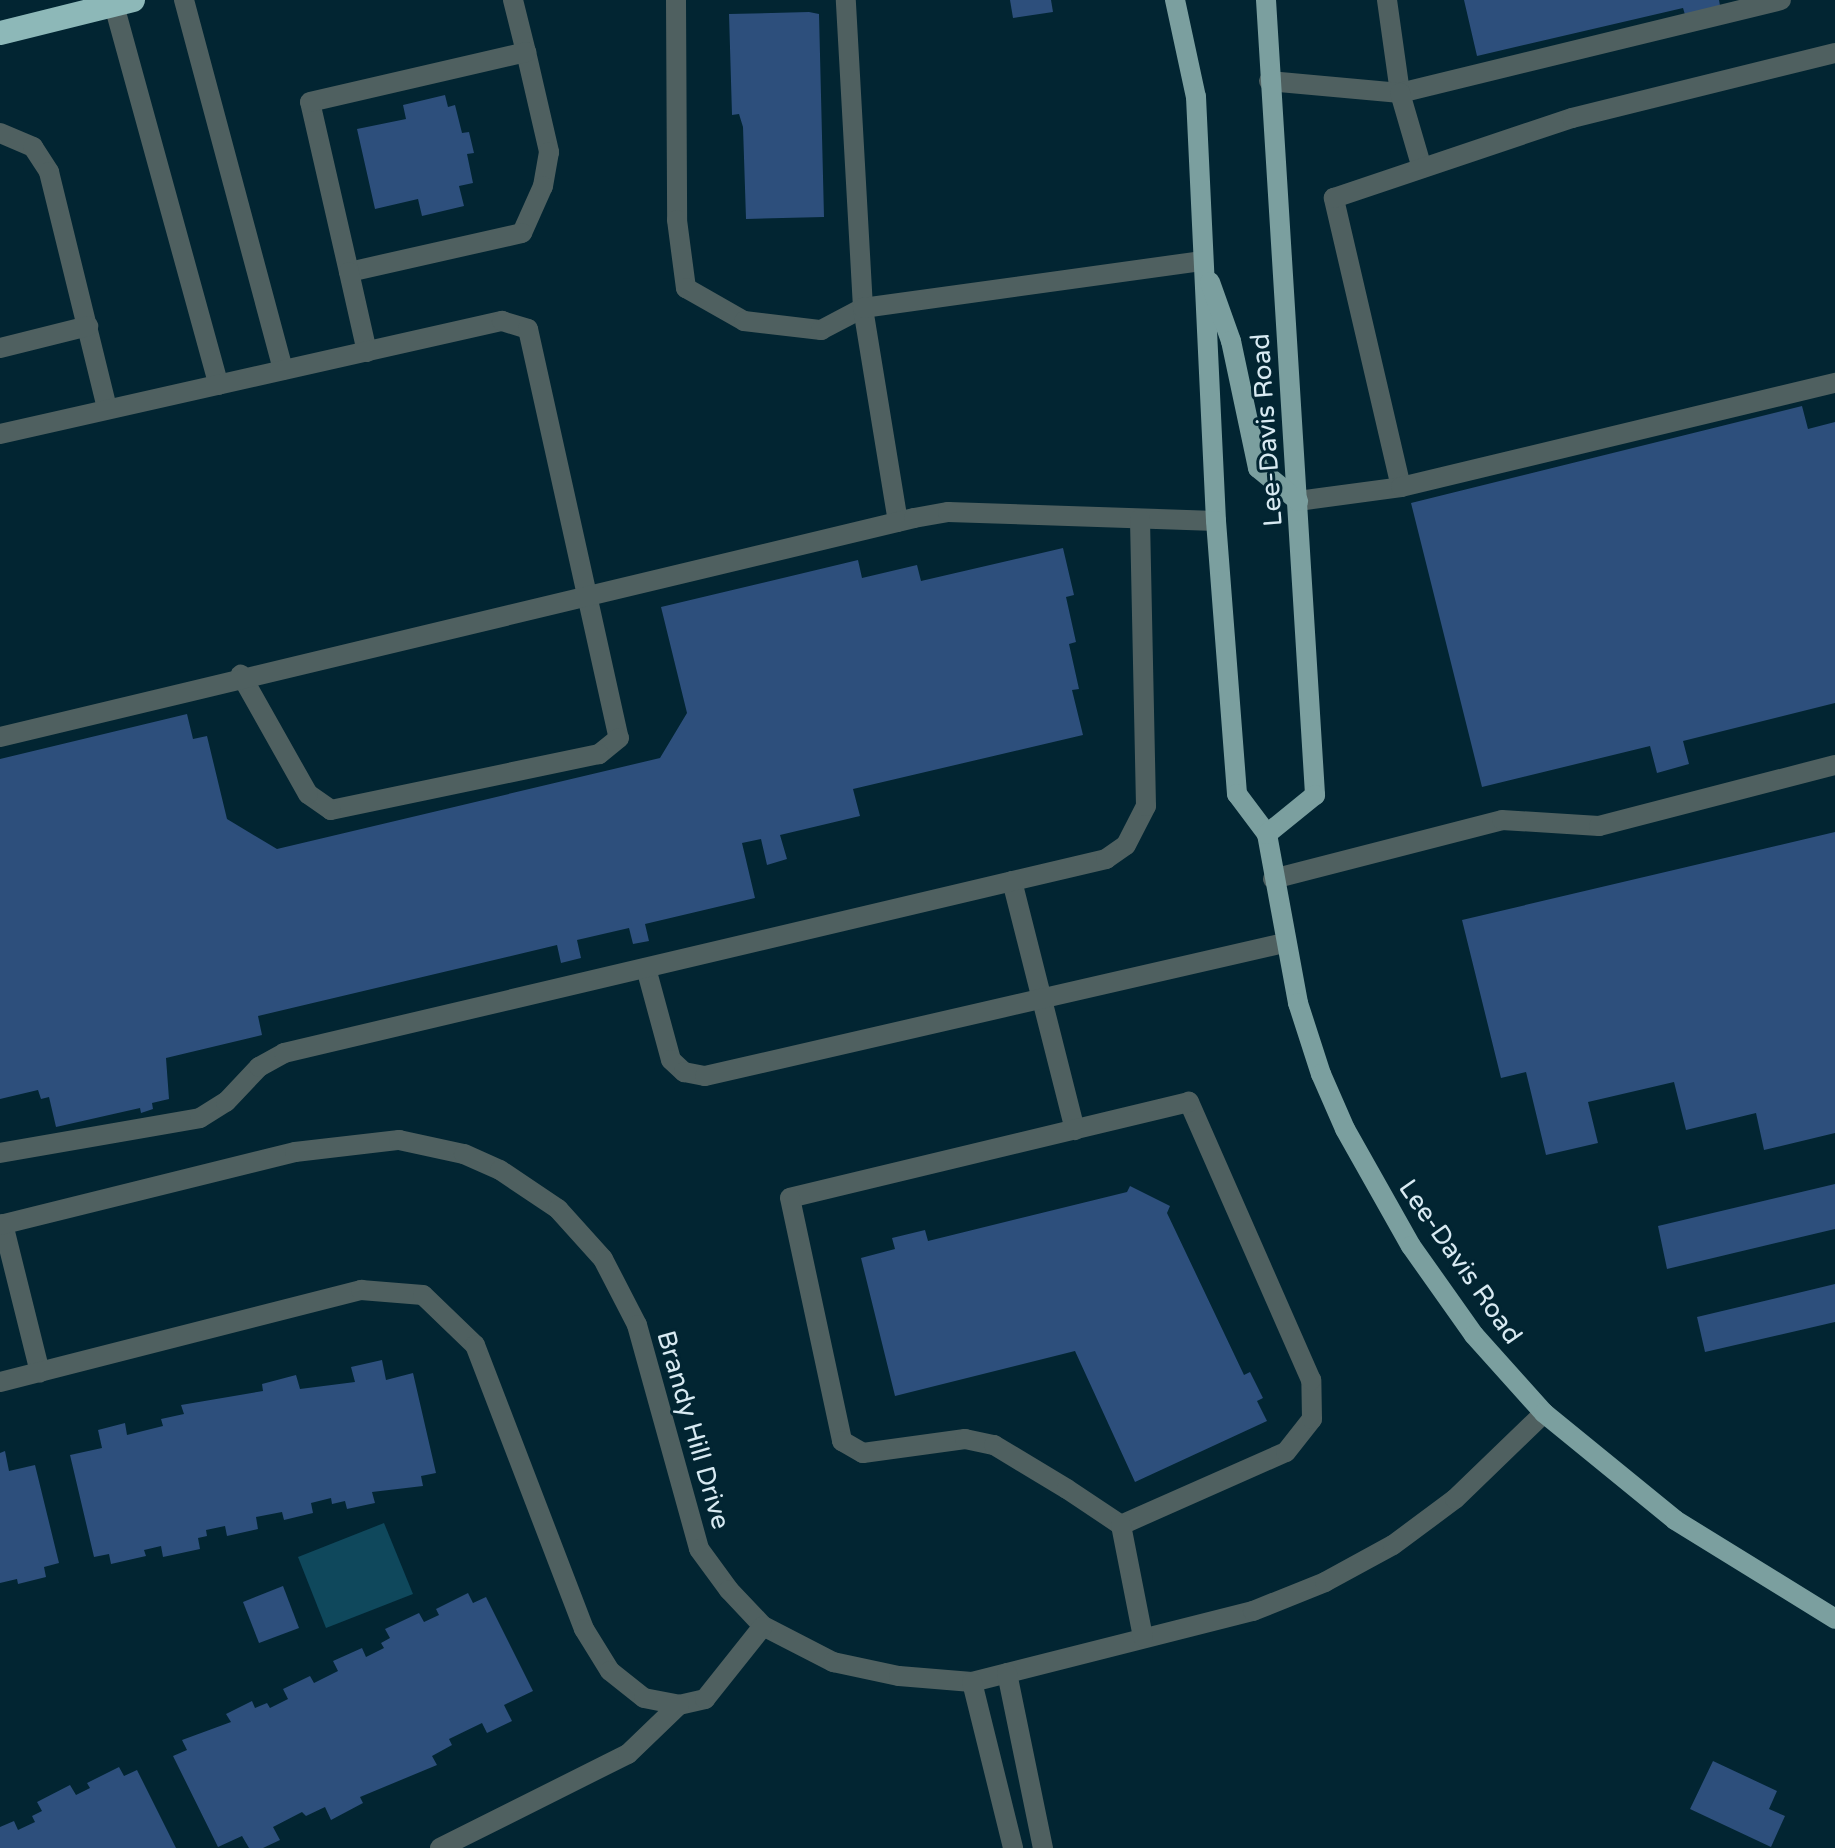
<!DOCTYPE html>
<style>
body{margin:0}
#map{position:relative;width:1835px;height:1848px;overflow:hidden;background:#022532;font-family:"Varela Round",sans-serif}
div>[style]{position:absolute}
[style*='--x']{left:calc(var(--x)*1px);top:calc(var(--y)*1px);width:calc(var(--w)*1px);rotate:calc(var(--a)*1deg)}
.green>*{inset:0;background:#0f485c}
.building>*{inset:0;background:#2d4f7c}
.minor>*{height:20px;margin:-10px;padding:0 10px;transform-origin:10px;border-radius:10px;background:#4f6060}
.major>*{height:20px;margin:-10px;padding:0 10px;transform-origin:10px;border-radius:10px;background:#7b9f9f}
.highway>*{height:24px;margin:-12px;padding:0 12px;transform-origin:12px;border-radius:12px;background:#8db8b8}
span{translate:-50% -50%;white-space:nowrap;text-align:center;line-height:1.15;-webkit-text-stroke:6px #022532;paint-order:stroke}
.street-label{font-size:26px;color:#d8eaf2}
</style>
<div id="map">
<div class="green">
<i style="clip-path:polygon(384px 1523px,413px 1594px,326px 1628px,298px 1557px)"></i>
</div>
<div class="building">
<i style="clip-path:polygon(1010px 0,1051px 0,1053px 12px,1013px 18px)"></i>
<i style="clip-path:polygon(1464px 0,1719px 0,1721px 11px,1686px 18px,1683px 8px,1477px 56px)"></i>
<i style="clip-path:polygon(809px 12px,819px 14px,824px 217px,746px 219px,743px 127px,739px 114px,732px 115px,729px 14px)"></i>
<i style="clip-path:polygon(445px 95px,448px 107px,455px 105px,462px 133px,469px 132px,474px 153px,467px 154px,473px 183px,459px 186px,464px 206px,422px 216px,418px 199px,375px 209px,357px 129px,406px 119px,403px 105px)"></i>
<i style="clip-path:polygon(1802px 406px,1808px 429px,1835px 422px,1835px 703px,1683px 741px,1689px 764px,1657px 773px,1650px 746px,1482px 787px,1411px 503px)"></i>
<i style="clip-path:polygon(1063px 548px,1074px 595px,1066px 597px,1076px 642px,1069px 644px,1079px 689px,1072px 690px,1083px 735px,853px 789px,860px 816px,780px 835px,787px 859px,767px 865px,761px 839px,742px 843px,755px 898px,645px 924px,649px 941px,633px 944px,629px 928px,577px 940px,581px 958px,561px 963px,557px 945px,258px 1016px,262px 1035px,166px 1058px,169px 1099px,152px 1103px,153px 1109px,141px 1113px,140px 1108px,56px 1127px,49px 1097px,41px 1099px,38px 1090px,0 1099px,0 759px,187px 714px,193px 739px,207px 736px,227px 819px,277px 849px,660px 758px,687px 713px,661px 607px,858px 560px,862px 578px,917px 565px,921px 581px)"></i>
<i style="clip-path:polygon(1835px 832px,1835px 1133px,1764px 1150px,1756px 1113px,1686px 1130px,1674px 1082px,1588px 1102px,1598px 1143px,1546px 1155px,1526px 1072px,1501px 1078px,1462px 920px)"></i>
<i style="clip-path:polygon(1835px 1184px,1835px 1229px,1667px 1269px,1658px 1226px)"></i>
<i style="clip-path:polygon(1130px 1186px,1170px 1206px,1167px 1213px,1244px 1375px,1250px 1372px,1263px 1398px,1257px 1401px,1267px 1421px,1135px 1482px,1075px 1351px,895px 1396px,861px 1258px,895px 1249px,892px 1238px,925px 1230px,928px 1241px,1127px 1192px)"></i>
<i style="clip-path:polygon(1835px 1284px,1835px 1322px,1705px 1352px,1697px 1317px)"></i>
<i style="clip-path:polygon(382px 1360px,386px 1380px,413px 1373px,436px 1473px,421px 1476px,423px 1486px,372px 1492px,375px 1503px,347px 1509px,345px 1501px,332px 1504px,331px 1498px,311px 1503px,313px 1513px,284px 1520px,282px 1512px,256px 1517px,258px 1529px,227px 1536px,225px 1526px,206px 1530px,207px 1536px,198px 1538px,200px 1549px,163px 1557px,161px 1546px,144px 1550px,146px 1556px,111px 1564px,109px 1554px,94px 1557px,70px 1455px,102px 1448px,98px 1430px,125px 1423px,127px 1435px,163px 1426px,161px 1419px,184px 1414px,181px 1405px,263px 1391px,262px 1384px,296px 1375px,300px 1389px,355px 1382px,351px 1367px)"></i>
<i style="clip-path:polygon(5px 1451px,9px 1471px,35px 1465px,59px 1563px,44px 1567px,46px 1577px,18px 1584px,17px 1579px,0 1583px,0 1453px)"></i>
<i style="clip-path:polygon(283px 1586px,299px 1628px,259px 1643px,243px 1602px)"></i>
<i style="clip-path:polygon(468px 1593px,473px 1603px,486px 1597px,533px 1691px,504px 1705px,512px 1721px,487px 1733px,482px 1723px,449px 1739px,452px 1745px,432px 1756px,437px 1765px,360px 1797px,363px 1803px,331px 1820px,325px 1807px,306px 1816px,302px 1812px,273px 1827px,280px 1840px,263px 1848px,249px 1848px,242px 1836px,218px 1847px,173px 1756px,187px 1750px,182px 1740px,231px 1722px,226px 1714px,252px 1701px,255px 1708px,267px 1703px,270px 1708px,288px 1699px,283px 1689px,310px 1676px,314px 1683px,338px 1671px,333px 1661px,362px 1648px,366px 1657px,384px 1648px,381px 1643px,390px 1638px,385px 1629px,419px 1613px,424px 1622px,439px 1615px,436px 1609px)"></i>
<i style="clip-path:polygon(1713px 1761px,1777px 1791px,1769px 1809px,1785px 1816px,1771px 1847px,1690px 1809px)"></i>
<i style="clip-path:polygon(119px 1767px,124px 1776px,137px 1770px,176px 1848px,0 1848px,0 1827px,14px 1821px,18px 1830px,35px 1822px,32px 1816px,42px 1811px,37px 1802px,70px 1785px,76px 1795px,90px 1788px,87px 1783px)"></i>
</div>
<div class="minor">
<i style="--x:184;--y:0;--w:383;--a:75"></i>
<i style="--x:513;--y:0;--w:54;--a:76"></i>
<i style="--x:526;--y:52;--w:103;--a:77"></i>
<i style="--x:549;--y:152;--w:35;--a:100"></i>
<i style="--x:543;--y:186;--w:51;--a:114.1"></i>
<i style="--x:522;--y:233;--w:177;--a:167.3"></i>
<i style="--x:349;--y:272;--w:174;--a:-102.9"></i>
<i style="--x:310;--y:102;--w:222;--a:-13"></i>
<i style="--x:676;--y:0;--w:220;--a:89.7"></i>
<i style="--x:677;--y:220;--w:69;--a:82.5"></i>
<i style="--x:686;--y:288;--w:67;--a:29.6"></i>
<i style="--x:744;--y:321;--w:78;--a:6.7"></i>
<i style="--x:821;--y:330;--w:47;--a:-27.6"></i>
<i style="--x:863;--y:308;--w:308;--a:-93.2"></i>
<i style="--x:1387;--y:0;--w:94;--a:82"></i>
<i style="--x:1400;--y:93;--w:392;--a:-13.7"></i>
<i style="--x:114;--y:5;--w:394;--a:74.6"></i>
<i style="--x:1269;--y:81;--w:132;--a:5.2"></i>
<i style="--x:1400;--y:93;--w:78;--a:73.7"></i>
<i style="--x:0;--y:133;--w:36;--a:23"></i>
<i style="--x:33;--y:147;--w:30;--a:57"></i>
<i style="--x:49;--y:172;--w:244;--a:76.2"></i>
<i style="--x:349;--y:272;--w:82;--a:77.3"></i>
<i style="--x:0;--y:348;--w:91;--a:-14"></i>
<i style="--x:0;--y:434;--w:515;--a:-12.69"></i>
<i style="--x:502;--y:321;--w:27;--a:17"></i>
<i style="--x:528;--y:329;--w:419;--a:77.5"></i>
<i style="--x:619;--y:738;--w:26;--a:141"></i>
<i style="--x:599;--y:754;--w:274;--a:168.2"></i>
<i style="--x:331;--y:810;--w:28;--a:-145"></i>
<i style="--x:308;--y:794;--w:137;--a:-119.4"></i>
<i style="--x:1401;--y:487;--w:297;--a:-103.1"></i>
<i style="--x:1334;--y:198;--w:251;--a:-18.6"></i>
<i style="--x:1572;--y:118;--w:271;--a:-13.9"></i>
<i style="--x:1298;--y:501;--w:104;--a:-7.7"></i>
<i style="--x:1401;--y:487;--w:446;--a:-13.5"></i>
<i style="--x:898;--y:522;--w:217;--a:-99.3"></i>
<i style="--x:863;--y:308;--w:343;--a:-7.9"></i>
<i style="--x:0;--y:737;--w:940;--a:-13.47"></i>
<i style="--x:914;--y:518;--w:35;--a:-10"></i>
<i style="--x:948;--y:512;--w:268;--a:1.9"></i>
<i style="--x:1273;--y:879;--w:236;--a:-14.4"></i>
<i style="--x:1502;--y:820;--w:97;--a:3.5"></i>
<i style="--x:1599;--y:826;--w:244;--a:-14.5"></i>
<i style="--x:1012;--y:881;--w:257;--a:75.8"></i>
<i style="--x:646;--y:968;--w:95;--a:74.8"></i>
<i style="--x:671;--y:1060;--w:18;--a:43"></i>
<i style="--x:684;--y:1072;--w:21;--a:11"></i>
<i style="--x:705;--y:1076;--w:594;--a:-12.94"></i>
<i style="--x:0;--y:1153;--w:203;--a:-9.9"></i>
<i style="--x:200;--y:1118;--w:31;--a:-32"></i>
<i style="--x:226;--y:1102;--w:48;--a:-46.7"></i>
<i style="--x:259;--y:1067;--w:29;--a:-29"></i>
<i style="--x:284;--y:1053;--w:845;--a:-13.28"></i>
<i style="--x:1106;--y:859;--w:24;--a:-35"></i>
<i style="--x:1126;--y:845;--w:44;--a:-62.9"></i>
<i style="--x:1146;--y:806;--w:287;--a:-91.2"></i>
<i style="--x:3;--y:1224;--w:153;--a:76"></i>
<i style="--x:0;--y:1225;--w:304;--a:-13.9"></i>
<i style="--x:295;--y:1152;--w:105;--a:-6.6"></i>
<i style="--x:399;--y:1140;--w:66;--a:12.2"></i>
<i style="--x:464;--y:1154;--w:39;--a:24"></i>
<i style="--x:500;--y:1170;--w:70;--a:33.9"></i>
<i style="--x:558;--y:1209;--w:67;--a:48"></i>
<i style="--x:603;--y:1259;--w:74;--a:62.7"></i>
<i style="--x:637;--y:1325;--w:232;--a:74.5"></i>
<i style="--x:699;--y:1549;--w:51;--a:53.8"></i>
<i style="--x:729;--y:1590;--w:50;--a:46.6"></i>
<i style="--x:763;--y:1626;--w:79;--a:27.2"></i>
<i style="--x:833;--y:1662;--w:67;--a:12"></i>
<i style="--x:899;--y:1676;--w:73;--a:4.7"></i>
<i style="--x:972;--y:1682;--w:290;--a:-14.2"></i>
<i style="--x:1253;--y:1611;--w:78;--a:-21.9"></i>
<i style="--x:1325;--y:1582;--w:77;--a:-28.6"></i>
<i style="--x:1393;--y:1545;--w:77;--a:-36.6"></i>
<i style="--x:1455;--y:1499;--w:124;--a:-44"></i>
<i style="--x:0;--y:1382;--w:373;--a:-14.3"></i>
<i style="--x:361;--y:1290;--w:62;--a:4.6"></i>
<i style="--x:423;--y:1295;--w:72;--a:43.9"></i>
<i style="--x:475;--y:1345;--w:304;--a:69"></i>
<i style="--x:584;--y:1629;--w:49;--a:58.2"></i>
<i style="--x:610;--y:1671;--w:43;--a:38.5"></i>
<i style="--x:644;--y:1698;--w:36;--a:11"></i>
<i style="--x:679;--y:1705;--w:27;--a:-13"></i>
<i style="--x:705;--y:1699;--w:93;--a:-51.5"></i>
<i style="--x:1121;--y:1525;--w:180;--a:-23.9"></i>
<i style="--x:1286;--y:1452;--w:42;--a:-51.8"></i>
<i style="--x:1312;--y:1419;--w:39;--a:-91"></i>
<i style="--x:1311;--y:1380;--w:304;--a:-113.7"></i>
<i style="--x:1189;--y:1102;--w:410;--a:166.5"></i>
<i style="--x:790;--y:1198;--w:249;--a:77.9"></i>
<i style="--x:842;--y:1441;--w:24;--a:30"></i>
<i style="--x:863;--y:1453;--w:103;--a:-7.8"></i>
<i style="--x:965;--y:1439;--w:30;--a:12"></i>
<i style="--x:994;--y:1445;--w:85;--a:31.1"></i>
<i style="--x:1067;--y:1489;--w:65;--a:33.7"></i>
<i style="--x:1121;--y:1525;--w:114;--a:78.9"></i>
<i style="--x:1007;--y:1673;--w:179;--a:78.4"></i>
<i style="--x:972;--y:1682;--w:171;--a:76.1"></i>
<i style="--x:440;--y:1848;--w:210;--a:-26.6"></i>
<i style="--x:628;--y:1754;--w:71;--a:-43.9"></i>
</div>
<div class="major">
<i style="--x:1175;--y:0;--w:99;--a:77.8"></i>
<i style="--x:1196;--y:97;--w:424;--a:87.3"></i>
<i style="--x:1216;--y:521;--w:274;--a:85.6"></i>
<i style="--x:1237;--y:794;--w:50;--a:53.1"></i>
<i style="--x:1267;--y:834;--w:172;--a:79.6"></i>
<i style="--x:1298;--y:1003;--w:75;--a:72.1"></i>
<i style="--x:1321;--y:1074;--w:60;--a:66.4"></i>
<i style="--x:1345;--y:1129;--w:134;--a:60.6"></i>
<i style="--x:1411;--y:1246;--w:109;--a:54.7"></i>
<i style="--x:1474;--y:1335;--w:105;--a:48.1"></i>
<i style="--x:1544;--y:1413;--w:169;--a:39.2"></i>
<i style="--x:1675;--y:1520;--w:188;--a:31.7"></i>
<i style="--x:1266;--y:0;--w:797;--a:86.47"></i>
<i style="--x:1315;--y:795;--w:62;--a:140.9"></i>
<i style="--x:1210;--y:282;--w:63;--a:70.4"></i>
<i style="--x:1231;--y:341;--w:130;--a:78"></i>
<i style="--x:1258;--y:468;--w:52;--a:39.5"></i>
</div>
<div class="highway">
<i style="--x:0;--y:33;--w:137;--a:-13.9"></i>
</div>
<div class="street-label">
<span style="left:1267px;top:430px;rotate:-94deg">Lee-Davis Road</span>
<span style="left:1460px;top:1262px;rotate:55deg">Lee-Davis Road</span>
<span style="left:693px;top:1430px;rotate:74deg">Brandy Hill Drive</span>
</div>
</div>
